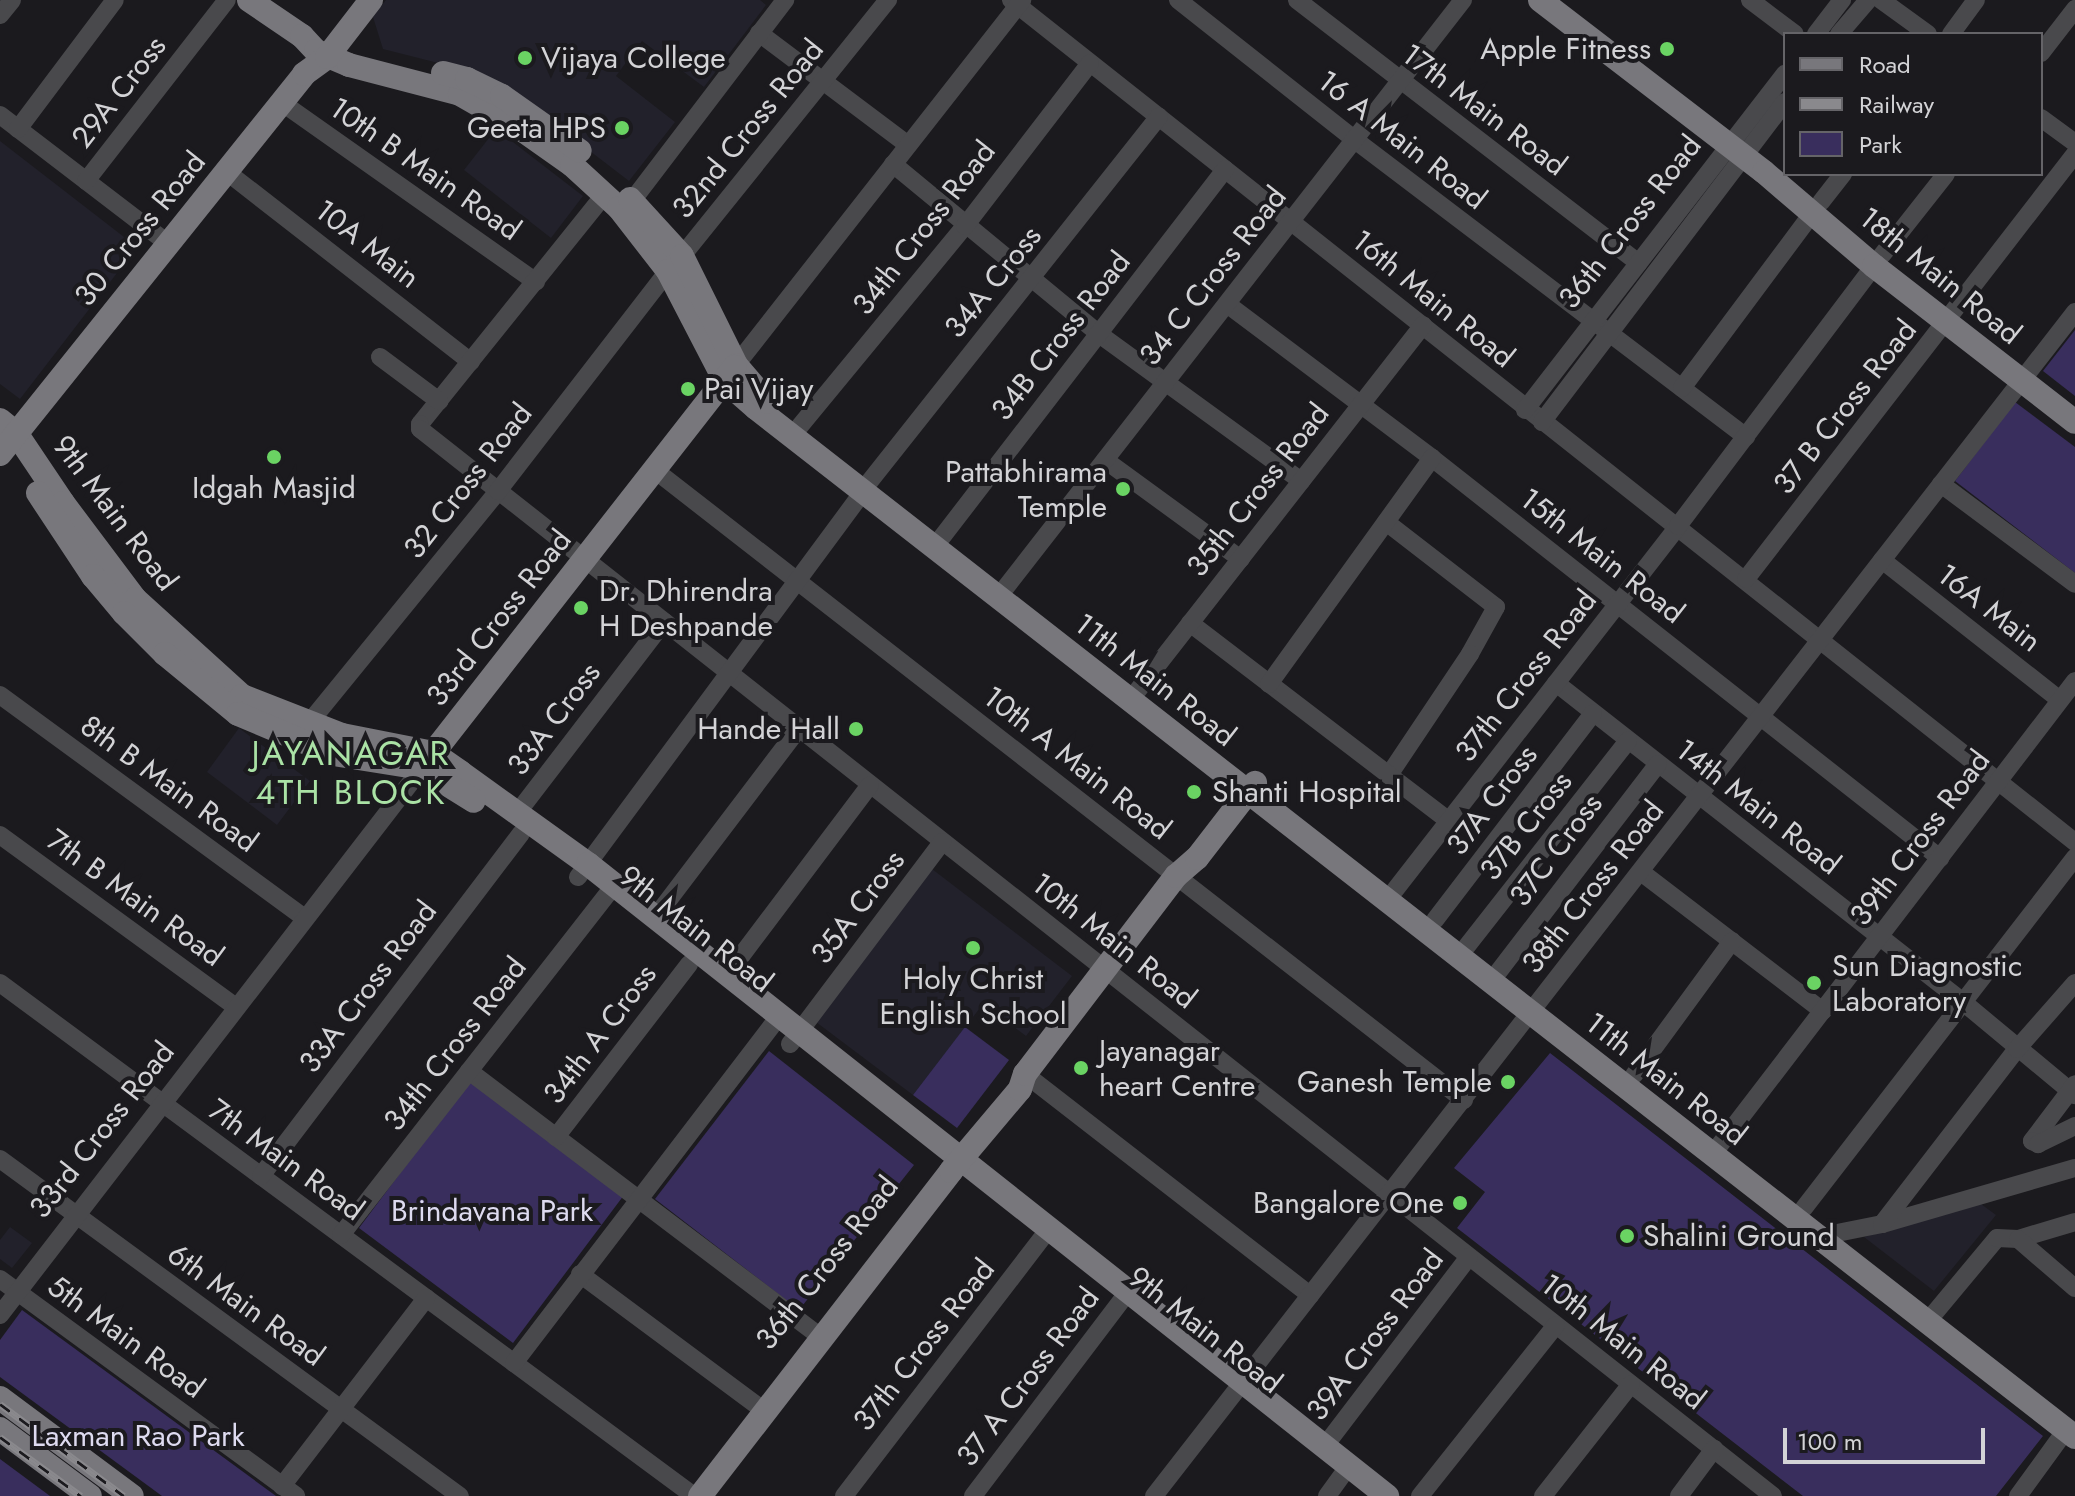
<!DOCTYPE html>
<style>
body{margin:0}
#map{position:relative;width:2075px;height:1496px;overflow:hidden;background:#1b1a1e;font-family:Jost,sans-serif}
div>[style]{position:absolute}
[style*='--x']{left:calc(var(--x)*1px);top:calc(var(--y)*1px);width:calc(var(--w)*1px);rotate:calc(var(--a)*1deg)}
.built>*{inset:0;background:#22212b}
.green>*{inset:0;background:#392e5d}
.minor>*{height:18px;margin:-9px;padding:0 9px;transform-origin:9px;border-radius:9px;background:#49494c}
.major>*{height:24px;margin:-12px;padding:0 12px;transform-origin:12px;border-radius:12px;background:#78777c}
.rail>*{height:7px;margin-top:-3.5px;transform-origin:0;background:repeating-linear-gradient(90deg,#1b1a1e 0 12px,#8a898d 0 24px);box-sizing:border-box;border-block:2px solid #8a898d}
.dots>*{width:22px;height:22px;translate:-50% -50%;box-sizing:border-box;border:4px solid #1b1a1e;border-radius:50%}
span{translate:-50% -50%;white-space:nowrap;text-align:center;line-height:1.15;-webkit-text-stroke:8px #1b1a1e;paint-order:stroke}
.poi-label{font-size:30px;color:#d3d3d6}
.right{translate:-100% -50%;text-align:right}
.left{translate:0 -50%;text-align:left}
.street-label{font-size:30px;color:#d3d3d6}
.park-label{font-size:30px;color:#dedbf0}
.quarter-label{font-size:34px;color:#aae2a5;letter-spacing:2px}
.legend{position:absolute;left:1783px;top:32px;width:260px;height:144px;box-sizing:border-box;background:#1b1a1e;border:2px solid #656468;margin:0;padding:10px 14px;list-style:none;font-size:24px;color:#d3d3d6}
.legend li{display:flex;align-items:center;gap:16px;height:40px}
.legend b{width:40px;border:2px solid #656468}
.scale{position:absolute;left:1783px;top:1428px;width:202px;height:36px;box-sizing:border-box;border:4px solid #d3d3d6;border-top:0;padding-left:10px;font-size:24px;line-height:28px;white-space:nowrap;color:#d3d3d6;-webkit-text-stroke:6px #1b1a1e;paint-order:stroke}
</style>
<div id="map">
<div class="built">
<i style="clip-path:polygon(386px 0,760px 0,766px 5px,704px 87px,642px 41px,616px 76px,675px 122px,629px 181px,569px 135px,458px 68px,383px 49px,373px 17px)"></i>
<i style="clip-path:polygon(496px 129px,583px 196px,551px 238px,464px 170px)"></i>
<i style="clip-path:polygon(0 141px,137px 247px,20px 399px,0 384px)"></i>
<i style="clip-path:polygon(239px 728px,310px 781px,277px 825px,207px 772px)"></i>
<i style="clip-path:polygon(932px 869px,1072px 976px,1026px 1036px,983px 1004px,913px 1095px,816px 1022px)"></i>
<i style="clip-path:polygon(1981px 1204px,1996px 1215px,1934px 1291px,1864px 1237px)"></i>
<i style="clip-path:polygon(10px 1227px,32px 1243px,12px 1268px,0 1259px,0 1240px)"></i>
</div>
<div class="green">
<i style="clip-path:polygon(2075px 330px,2075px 396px,2043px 371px)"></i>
<i style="clip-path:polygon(2015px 402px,2075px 447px,2075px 573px,1955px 481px)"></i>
<i style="clip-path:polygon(965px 1027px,1009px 1060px,957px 1128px,913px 1095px)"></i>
<i style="clip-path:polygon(769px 1051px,914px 1165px,799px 1310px,655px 1199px)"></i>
<i style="clip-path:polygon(1550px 1053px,2043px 1436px,1996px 1496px,1803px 1496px,1457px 1228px,1485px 1192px,1454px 1168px)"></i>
<i style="clip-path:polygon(470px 1080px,624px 1195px,513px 1343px,359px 1228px)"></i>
<i style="clip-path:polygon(22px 1310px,276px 1496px,162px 1496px,0 1377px,0 1340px)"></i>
<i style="clip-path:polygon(0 1459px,50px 1496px,0 1496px)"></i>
</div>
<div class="minor">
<i style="--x:1011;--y:0;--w:1357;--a:38.36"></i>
<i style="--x:1178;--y:0;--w:226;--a:38.3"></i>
<i style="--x:1355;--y:140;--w:491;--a:37.2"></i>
<i style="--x:1297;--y:0;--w:431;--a:37.6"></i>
<i style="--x:1750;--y:0;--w:56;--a:37.1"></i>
<i style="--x:1881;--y:0;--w:58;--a:35.9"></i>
<i style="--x:0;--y:15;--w:19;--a:-51"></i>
<i style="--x:759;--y:33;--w:186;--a:36.9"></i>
<i style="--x:1816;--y:34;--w:43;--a:-52.6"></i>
<i style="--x:1839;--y:34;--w:45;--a:-49.5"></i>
<i style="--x:1951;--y:34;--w:42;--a:-53.7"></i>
<i style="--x:2041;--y:53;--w:56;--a:-52.3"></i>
<i style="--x:281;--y:102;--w:312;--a:35.2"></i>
<i style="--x:0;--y:115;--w:214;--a:37.4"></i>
<i style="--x:2041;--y:118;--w:42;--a:36.3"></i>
<i style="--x:18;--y:129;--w:161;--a:-53.1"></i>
<i style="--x:893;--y:164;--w:267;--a:39.5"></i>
<i style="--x:1099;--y:334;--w:250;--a:36"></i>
<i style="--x:227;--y:172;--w:309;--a:37.9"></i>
<i style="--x:86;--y:181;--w:229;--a:-52.1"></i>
<i style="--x:605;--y:194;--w:295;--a:128.8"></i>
<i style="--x:420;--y:424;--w:5;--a:90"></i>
<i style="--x:420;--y:429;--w:1723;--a:38.26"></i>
<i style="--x:632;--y:201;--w:253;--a:-52.7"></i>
<i style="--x:1821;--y:202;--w:36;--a:-52"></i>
<i style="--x:1882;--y:255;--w:103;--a:-51.7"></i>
<i style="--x:682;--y:256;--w:329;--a:-51.2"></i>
<i style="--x:1227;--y:304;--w:256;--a:36.9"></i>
<i style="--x:1432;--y:458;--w:647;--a:38.22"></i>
<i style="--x:380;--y:357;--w:74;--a:36.7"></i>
<i style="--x:736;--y:365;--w:464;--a:-51.9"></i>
<i style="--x:1682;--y:388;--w:219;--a:-53.3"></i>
<i style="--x:1525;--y:410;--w:425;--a:-52.3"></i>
<i style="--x:1542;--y:422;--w:402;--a:-52.8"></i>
<i style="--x:800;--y:426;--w:259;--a:-50.5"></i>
<i style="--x:965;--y:226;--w:205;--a:-52.5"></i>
<i style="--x:1105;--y:460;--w:168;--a:36.1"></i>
<i style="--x:656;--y:471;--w:1024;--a:37.9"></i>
<i style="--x:870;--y:481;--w:465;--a:-51.6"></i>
<i style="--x:1941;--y:484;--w:167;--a:36.7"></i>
<i style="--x:1386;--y:522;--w:139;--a:37.7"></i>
<i style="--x:1496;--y:607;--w:54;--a:119"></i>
<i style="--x:1470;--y:654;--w:146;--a:123.8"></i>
<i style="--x:942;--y:537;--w:464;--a:-52.4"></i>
<i style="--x:1882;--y:560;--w:226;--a:38.2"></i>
<i style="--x:1746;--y:579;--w:537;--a:-52.26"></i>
<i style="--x:1006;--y:587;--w:744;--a:-52.1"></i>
<i style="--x:1190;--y:623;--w:326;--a:37.4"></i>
<i style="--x:1556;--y:683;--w:517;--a:38.09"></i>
<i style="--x:1963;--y:1002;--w:146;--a:39.7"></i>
<i style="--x:1269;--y:684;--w:279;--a:-54.2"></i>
<i style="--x:1138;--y:690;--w:463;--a:-52"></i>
<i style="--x:0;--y:695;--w:378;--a:36.2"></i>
<i style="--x:309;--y:723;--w:299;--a:-50.8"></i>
<i style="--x:498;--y:491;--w:278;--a:-52.3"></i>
<i style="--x:518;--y:812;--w:240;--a:-52.5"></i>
<i style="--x:0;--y:835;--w:292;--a:36.1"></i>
<i style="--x:1641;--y:872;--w:229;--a:37.4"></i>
<i style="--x:578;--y:877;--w:479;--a:-53.5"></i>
<i style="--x:1395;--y:890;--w:461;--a:-52.1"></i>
<i style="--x:1678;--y:526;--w:326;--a:-53"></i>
<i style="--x:654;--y:919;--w:240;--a:-52.8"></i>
<i style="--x:1435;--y:920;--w:260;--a:-52.6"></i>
<i style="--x:1467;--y:946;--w:261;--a:-51.9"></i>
<i style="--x:1499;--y:971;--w:261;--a:-52.5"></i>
<i style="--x:726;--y:976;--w:239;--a:-53"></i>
<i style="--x:0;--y:983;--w:863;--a:36.47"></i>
<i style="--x:790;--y:1044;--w:253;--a:-53"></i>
<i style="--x:469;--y:1071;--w:445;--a:37.1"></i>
<i style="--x:1025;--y:1074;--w:361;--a:37.8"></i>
<i style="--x:1634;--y:1075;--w:166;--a:-53.8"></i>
<i style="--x:556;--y:1137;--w:218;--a:-52.4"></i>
<i style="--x:2032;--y:1141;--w:71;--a:-53"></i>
<i style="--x:2032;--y:1141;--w:7;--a:27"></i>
<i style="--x:2038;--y:1144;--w:41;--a:-25.9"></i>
<i style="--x:1712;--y:1155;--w:597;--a:-52.55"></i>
<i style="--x:0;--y:1159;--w:570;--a:36.23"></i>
<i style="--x:261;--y:1176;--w:430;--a:-52.8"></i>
<i style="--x:1804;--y:1208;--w:443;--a:-52.3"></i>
<i style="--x:1882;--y:1224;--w:201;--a:-16.2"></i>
<i style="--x:1837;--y:1233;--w:46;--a:-11.3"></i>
<i style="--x:1882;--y:1224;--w:221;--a:-52.4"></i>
<i style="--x:2017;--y:1049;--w:88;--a:-48.7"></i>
<i style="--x:341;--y:1235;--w:442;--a:-52"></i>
<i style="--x:2018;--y:1239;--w:59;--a:-16.6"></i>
<i style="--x:580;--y:1274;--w:232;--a:36.6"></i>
<i style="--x:0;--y:1279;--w:367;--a:36.2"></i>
<i style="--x:0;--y:1315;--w:701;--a:-52.36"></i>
<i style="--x:1927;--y:1322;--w:109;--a:-50.2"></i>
<i style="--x:1997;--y:1238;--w:21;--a:3"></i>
<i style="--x:2018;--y:1239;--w:75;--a:40.7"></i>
<i style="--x:514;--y:1363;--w:436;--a:-52.6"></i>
<i style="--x:1324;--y:1447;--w:239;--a:-52.7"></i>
<i style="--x:282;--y:1486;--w:237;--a:-52.5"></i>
<i style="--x:844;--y:1496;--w:337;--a:-52.5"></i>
<i style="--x:973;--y:1496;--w:256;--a:-52.8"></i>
<i style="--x:1154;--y:1496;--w:1500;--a:-52.12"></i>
<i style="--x:1327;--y:1496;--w:37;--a:-54"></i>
<i style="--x:1420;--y:1496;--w:218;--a:-51.5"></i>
<i style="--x:1543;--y:1496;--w:142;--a:-51.8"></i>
<i style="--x:1679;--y:1496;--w:59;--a:-53.3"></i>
<i style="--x:2018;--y:1496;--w:82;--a:-54"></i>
</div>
<div class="major">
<i style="--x:249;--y:0;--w:64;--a:34.2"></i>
<i style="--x:302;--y:36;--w:21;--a:47"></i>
<i style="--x:316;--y:51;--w:36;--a:23"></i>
<i style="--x:349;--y:65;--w:115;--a:14.6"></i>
<i style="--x:460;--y:94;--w:70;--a:29.8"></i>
<i style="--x:521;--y:129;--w:62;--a:35.2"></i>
<i style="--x:572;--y:165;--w:64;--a:42.5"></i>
<i style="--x:619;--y:208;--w:80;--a:52.1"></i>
<i style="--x:668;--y:271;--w:124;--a:62.6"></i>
<i style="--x:725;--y:381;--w:41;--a:41.1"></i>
<i style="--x:756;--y:408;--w:1673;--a:37.96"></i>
<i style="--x:1540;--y:0;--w:282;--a:37.5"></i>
<i style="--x:1764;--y:172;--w:145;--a:40.5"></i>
<i style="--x:1874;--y:266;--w:254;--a:37.8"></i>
<i style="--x:443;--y:73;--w:25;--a:14"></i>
<i style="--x:467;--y:79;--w:39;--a:26"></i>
<i style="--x:502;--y:96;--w:95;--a:35.2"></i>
<i style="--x:630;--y:199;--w:77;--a:47.6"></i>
<i style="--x:682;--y:256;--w:122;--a:63.6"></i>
<i style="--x:736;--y:365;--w:48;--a:49.3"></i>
<i style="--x:0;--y:420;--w:21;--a:39"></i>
<i style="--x:16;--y:433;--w:84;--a:56.1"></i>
<i style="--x:63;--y:503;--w:120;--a:53.1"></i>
<i style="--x:135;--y:599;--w:144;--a:42.2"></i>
<i style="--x:242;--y:696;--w:107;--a:21.3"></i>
<i style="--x:342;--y:735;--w:93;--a:11.2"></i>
<i style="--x:433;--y:753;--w:33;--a:35"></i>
<i style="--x:460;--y:772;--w:158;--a:35.7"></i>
<i style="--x:588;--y:864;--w:1019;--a:38.34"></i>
<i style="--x:0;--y:454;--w:487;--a:-51.3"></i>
<i style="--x:304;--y:74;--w:29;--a:-36"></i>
<i style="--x:327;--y:57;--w:72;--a:-52.3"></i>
<i style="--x:38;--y:493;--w:100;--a:56.5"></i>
<i style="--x:93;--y:576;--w:48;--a:50"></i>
<i style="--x:124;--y:613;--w:58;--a:45"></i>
<i style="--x:165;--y:654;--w:94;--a:39.4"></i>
<i style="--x:238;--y:714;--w:103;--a:22.8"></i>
<i style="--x:333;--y:754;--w:89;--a:9"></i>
<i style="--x:421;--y:768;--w:62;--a:31.9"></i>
<i style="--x:433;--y:753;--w:490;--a:-52"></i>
<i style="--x:0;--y:1398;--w:164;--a:36.6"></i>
<i style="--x:0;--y:1429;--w:112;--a:36.7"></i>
<i style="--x:700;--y:1496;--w:411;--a:-52.3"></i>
<i style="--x:951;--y:1171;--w:107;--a:-49.9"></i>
<i style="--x:1020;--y:1089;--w:16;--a:-72"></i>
<i style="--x:1025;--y:1074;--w:249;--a:-52.7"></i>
<i style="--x:1176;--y:876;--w:28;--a:-41"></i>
<i style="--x:1197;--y:858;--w:95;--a:-52.3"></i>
</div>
<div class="rail">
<i style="--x:0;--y:1404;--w:154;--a:36.6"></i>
<i style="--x:0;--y:1437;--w:100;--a:36.1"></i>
</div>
<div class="dots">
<i style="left:1667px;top:49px;background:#6ad363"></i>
<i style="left:525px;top:58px;background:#6ad363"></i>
<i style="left:622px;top:128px;background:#6ad363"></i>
<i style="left:688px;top:389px;background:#6ad363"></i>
<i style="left:274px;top:457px;background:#6ad363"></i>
<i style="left:1123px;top:489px;background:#6ad363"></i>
<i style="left:581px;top:608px;background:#6ad363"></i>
<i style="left:856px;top:729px;background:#6ad363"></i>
<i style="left:1194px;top:792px;background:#6ad363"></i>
<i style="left:973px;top:948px;background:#6ad363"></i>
<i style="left:1814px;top:983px;background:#6ad363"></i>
<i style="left:1081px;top:1068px;background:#6ad363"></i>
<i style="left:1508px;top:1082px;background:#6ad363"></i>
<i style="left:1460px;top:1203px;background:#6ad363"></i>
<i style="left:1627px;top:1236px;background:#6ad363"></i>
</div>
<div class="poi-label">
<span class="right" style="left:1651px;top:49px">Apple Fitness</span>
<span class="left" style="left:541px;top:58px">Vijaya College</span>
<span class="right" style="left:606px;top:128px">Geeta HPS</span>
<span class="left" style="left:704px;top:389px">Pai Vijay</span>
<span class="right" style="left:1107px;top:489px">Pattabhirama<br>Temple</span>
<span style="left:274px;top:488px">Idgah Masjid</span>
<span class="left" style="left:599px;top:608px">Dr. Dhirendra<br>H Deshpande</span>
<span class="right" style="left:840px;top:729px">Hande Hall</span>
<span class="left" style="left:1212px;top:792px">Shanti Hospital</span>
<span class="left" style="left:1832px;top:983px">Sun Diagnostic<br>Laboratory</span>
<span style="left:973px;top:996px">Holy Christ<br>English School</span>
<span class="left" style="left:1099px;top:1068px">Jayanagar<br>heart Centre</span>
<span class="right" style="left:1492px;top:1082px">Ganesh Temple</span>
<span class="right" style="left:1444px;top:1203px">Bangalore One</span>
<span class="left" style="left:1643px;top:1236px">Shalini Ground</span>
</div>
<div class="street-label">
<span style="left:119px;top:92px;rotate:-52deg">29A Cross</span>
<span style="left:1484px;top:110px;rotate:37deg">17th Main Road</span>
<span style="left:748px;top:129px;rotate:-51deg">32nd Cross Road</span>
<span style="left:1402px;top:140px;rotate:38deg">16 A Main Road</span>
<span style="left:425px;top:169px;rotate:35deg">10th B Main Road</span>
<span style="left:1630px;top:222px;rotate:-52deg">36th Cross Road</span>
<span style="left:924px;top:228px;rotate:-52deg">34th Cross Road</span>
<span style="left:140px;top:229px;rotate:-51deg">30 Cross Road</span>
<span style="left:367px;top:244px;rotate:38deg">10A Main</span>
<span style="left:1213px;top:276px;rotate:-52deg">34 C Cross Road</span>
<span style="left:1940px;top:276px;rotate:39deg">18th Main Road</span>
<span style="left:993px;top:282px;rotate:-51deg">34A Cross</span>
<span style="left:1433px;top:299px;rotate:39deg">16th Main Road</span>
<span style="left:1061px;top:336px;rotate:-52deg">34B Cross Road</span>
<span style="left:1845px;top:407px;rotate:-52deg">37 B Cross Road</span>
<span style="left:468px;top:481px;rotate:-52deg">32 Cross Road</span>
<span style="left:1258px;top:490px;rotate:-52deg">35th Cross Road</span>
<span style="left:115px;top:513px;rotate:53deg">9th Main Road</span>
<span style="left:1602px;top:556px;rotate:38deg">15th Main Road</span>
<span style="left:1989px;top:608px;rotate:38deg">16A Main</span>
<span style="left:499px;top:618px;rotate:-52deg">33rd Cross Road</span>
<span style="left:1526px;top:676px;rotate:-52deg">37th Cross Road</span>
<span style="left:1155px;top:680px;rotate:38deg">11th Main Road</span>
<span style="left:554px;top:719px;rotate:-53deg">33A Cross</span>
<span style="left:1077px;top:763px;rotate:38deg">10th A Main Road</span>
<span style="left:169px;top:784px;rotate:36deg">8th B Main Road</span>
<span style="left:1492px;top:800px;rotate:-53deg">37A Cross</span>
<span style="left:1758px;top:807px;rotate:38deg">14th Main Road</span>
<span style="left:1526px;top:826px;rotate:-52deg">37B Cross</span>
<span style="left:1920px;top:838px;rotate:-53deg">39th Cross Road</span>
<span style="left:1556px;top:850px;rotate:-53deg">37C Cross</span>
<span style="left:1593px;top:887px;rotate:-52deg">38th Cross Road</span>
<span style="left:135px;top:898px;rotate:36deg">7th B Main Road</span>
<span style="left:858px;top:907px;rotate:-53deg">35A Cross</span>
<span style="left:696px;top:929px;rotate:38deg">9th Main Road</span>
<span style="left:1114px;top:941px;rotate:38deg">10th Main Road</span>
<span style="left:368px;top:987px;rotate:-53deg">33A Cross Road</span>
<span style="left:600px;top:1034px;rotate:-53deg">34th A Cross</span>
<span style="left:455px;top:1044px;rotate:-52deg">34th Cross Road</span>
<span style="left:1666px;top:1079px;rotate:38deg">11th Main Road</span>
<span style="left:102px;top:1130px;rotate:-52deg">33rd Cross Road</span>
<span style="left:286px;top:1160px;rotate:36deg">7th Main Road</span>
<span style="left:827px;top:1263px;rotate:-52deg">36th Cross Road</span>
<span style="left:246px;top:1305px;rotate:36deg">6th Main Road</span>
<span style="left:1205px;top:1330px;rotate:38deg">9th Main Road</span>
<span style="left:1375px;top:1335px;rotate:-53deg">39A Cross Road</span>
<span style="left:126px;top:1337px;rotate:36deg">5th Main Road</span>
<span style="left:1623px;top:1342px;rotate:38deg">10th Main Road</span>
<span style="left:924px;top:1345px;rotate:-52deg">37th Cross Road</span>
<span style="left:1028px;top:1377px;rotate:-53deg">37 A Cross Road</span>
</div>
<div class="park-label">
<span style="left:492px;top:1211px">Brindavana Park</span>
<span style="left:138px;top:1436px">Laxman Rao Park</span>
</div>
<div class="quarter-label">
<span style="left:351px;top:773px">JAYANAGAR<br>4TH BLOCK</span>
</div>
<ul class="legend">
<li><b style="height:10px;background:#78777c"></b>Road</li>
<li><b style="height:10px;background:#8a898d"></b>Railway</li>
<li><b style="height:22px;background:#392e5d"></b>Park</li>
</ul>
<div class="scale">100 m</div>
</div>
